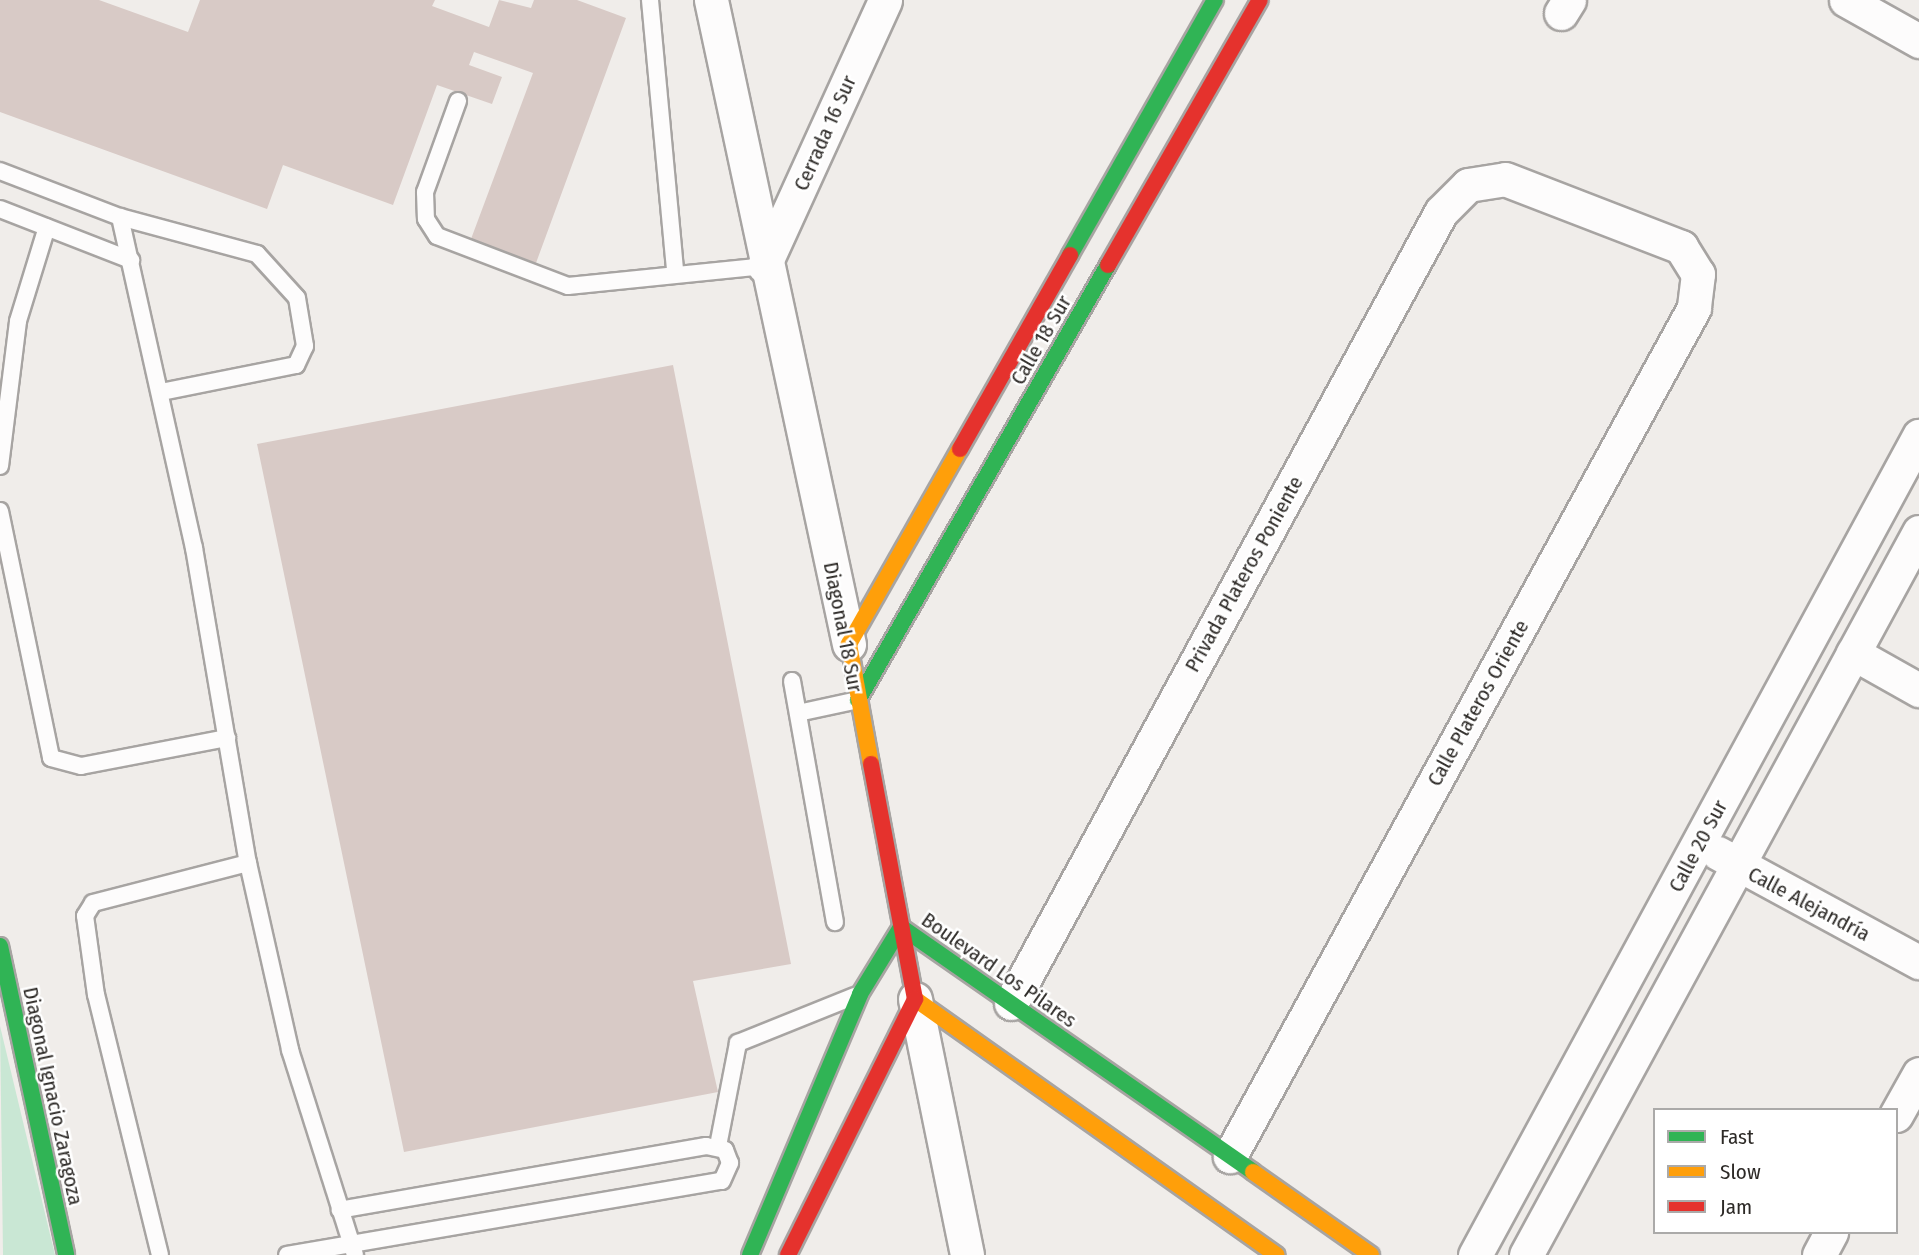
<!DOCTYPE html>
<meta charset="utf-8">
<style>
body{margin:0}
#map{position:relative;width:1919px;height:1255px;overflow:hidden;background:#f0edea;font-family:"Fira Sans Condensed",sans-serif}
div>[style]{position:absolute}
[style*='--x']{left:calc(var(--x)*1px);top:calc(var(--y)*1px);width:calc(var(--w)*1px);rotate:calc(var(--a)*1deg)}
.green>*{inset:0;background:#c9e7d4}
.building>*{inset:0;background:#d8cac6}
.roads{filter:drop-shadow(2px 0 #a7a4a2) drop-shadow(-2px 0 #a7a4a2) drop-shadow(0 2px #a7a4a2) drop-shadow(0 -2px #a7a4a2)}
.lane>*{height:16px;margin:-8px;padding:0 8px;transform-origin:8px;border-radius:8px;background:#fdfcfc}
.street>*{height:33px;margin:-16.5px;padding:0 16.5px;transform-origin:16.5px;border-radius:16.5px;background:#fdfcfc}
.fast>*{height:16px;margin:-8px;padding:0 8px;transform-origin:8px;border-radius:8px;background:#30b455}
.slow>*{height:16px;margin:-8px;padding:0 8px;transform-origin:8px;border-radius:8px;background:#ff9f0a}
.jam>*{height:16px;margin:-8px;padding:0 8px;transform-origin:8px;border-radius:8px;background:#e5322d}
span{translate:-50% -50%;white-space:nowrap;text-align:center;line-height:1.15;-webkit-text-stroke:5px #fff;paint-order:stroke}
.street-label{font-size:21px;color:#2d2a27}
.legend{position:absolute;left:1653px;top:1108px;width:245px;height:126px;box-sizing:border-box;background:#fff;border:2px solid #abaaa9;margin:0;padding:9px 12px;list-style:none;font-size:21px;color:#2d2a27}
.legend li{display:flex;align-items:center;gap:14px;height:35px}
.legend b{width:35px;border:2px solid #abaaa9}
</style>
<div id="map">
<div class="green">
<i style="clip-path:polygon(0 1026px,55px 1255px,3px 1255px)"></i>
</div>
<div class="building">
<i style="clip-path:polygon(0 0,99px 0,188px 32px,200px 0,435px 0,432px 6px,489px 27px,499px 0,531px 8px,534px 0,577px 0,626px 18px,536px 263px,471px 239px,533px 73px,474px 52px,469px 65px,502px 77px,492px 104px,437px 85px,393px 205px,283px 165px,267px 209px,0 112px)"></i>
<i style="clip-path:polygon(673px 365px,791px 964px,693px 981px,718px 1092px,404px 1152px,257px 444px)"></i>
</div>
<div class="roads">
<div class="lane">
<i style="--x:650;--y:0;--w:272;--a:84.7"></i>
<i style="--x:458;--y:101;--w:97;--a:109.9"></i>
<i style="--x:425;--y:192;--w:27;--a:88"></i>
<i style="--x:426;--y:219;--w:20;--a:57"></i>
<i style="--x:437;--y:236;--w:140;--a:20.9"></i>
<i style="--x:568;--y:286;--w:197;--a:-5.8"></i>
<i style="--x:0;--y:171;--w:129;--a:21"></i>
<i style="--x:120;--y:217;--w:339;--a:77.4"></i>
<i style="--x:194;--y:548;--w:320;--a:80.3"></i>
<i style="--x:248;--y:863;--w:192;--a:77.3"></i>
<i style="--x:290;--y:1050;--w:215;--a:72.4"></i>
<i style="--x:0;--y:209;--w:141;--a:21.3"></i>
<i style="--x:120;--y:217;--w:142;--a:15.1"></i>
<i style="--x:257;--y:254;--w:59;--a:47.7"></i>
<i style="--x:297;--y:298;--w:49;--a:80.5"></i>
<i style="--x:305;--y:346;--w:21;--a:115"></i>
<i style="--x:296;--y:365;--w:138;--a:168.7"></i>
<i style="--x:0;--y:466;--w:146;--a:-82.9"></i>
<i style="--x:18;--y:321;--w:98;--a:-72.9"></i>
<i style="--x:0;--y:511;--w:252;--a:78.3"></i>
<i style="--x:51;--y:758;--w:31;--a:15"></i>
<i style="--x:81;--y:766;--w:149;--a:-10.9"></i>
<i style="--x:792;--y:681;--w:245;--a:79.9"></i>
<i style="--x:798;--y:713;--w:61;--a:-12.2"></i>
<i style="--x:718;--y:1146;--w:105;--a:-79"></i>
<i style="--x:738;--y:1043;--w:126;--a:-21.9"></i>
<i style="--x:160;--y:1255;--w:268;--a:-103.8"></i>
<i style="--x:96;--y:995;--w:80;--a:-97.9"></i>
<i style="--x:85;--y:916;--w:15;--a:-58"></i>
<i style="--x:93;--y:903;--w:160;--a:-14.5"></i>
<i style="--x:287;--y:1255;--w:441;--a:-9.7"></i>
<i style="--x:722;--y:1181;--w:20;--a:-66"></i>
<i style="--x:730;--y:1163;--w:14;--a:-111"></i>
<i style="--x:725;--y:1150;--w:19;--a:-168"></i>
<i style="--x:706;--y:1146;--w:372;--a:170.1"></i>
</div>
<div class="street">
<i style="--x:711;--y:0;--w:659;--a:77.91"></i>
<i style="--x:1846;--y:0;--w:84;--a:29.3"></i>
<i style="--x:1561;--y:13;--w:15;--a:-58"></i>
<i style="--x:764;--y:266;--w:292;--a:-65.5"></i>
<i style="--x:1853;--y:653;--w:76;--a:29.3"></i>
<i style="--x:1718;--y:853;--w:229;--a:28.5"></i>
<i style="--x:915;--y:999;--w:261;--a:78.5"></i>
<i style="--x:1011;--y:1003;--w:900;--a:-61.47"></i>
<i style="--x:1441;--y:212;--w:38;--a:-45"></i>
<i style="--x:1468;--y:185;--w:37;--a:-9"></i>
<i style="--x:1505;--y:179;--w:189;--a:21.1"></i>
<i style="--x:1681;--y:247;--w:32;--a:58"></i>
<i style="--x:1698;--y:274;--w:34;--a:97"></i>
<i style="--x:1694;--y:308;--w:967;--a:118.69"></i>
<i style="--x:1896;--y:1115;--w:47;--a:-60.7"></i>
<i style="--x:1475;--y:1255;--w:932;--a:-61.54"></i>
<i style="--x:1526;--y:1255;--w:823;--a:-61.47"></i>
<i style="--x:1819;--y:1255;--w:26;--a:-62"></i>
</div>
<div class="fast">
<i style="--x:1070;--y:255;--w:293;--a:-60.4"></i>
<i style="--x:858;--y:700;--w:502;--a:-60.11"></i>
<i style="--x:901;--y:927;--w:429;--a:34.8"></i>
<i style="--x:0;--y:946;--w:316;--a:77.9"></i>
<i style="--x:750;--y:1255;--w:283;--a:-67.1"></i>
<i style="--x:860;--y:994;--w:79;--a:-58.5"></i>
</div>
<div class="slow">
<i style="--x:871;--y:764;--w:122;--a:-100.4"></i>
<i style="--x:849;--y:644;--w:224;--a:-60.4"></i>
<i style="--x:915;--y:999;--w:443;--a:35.3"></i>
<i style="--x:1253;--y:1172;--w:144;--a:35.1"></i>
</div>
<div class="jam">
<i style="--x:1108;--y:265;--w:305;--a:-60.2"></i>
<i style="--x:960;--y:449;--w:223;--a:-60.4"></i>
<i style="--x:871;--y:764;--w:239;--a:79.4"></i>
<i style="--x:788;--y:1255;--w:286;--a:-63.6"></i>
</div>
</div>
<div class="street-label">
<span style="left:825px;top:133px;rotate:-66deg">Cerrada 16 Sur</span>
<span style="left:1041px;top:340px;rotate:-60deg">Calle 18 Sur</span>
<span style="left:1244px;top:574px;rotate:-61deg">Privada Plateros Poniente</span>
<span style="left:843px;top:627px;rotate:79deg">Diagonal 18 Sur</span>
<span style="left:1478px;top:703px;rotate:-61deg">Calle Plateros Oriente</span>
<span style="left:1698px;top:846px;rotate:-62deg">Calle 20 Sur</span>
<span style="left:1809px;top:904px;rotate:28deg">Calle Alejandría</span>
<span style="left:999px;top:970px;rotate:35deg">Boulevard Los Pilares</span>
<span style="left:53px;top:1096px;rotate:78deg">Diagonal Ignacio Zaragoza</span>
</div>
<ul class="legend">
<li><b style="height:9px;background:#30b455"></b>Fast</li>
<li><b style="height:9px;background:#ff9f0a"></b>Slow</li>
<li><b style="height:9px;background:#e5322d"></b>Jam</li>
</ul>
</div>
